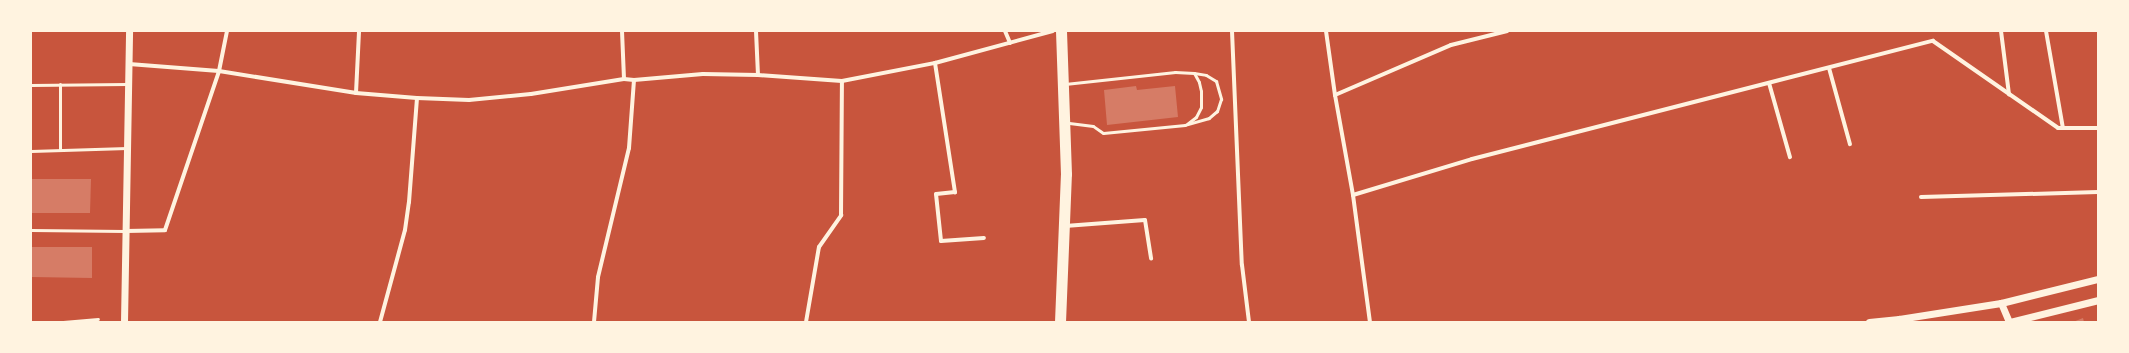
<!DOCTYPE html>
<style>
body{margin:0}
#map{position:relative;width:2129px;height:353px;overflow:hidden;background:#c8553d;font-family:"DejaVu Sans",sans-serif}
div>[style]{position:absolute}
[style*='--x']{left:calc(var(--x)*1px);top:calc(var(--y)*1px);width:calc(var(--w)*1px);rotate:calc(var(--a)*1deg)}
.building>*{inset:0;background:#d67c66}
.service>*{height:3px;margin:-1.5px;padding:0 1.5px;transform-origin:1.5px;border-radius:1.5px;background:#fff3e0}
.minor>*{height:4px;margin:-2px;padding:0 2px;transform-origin:2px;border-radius:2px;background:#fff3e0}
.tertiary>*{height:7px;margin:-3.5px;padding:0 3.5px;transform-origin:3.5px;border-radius:3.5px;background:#fff3e0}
.trunk>*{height:11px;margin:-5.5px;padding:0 5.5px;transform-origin:5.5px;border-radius:5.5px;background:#fff3e0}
span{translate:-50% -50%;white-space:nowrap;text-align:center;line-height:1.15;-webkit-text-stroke:4px #fff3e0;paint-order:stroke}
.frame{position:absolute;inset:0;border:32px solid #fff3e0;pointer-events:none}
</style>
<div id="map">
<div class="building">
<i style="clip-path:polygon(1136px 86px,1137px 90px,1175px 86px,1178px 117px,1107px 125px,1104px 90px)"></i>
<i style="clip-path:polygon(31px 179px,91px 179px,90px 213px,31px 213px)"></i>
<i style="clip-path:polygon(31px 247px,92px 247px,92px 278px,31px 277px)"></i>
<i style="clip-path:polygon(2083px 318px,2084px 322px,2073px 322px)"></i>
</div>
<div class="service">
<i style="--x:60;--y:84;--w:66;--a:90"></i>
<i style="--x:1065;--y:84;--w:111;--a:-6.2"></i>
<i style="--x:1175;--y:72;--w:19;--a:3"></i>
<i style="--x:1194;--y:73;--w:12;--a:9"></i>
<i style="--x:1206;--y:75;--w:12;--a:31"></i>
<i style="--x:1216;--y:81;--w:19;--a:74"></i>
<i style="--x:1221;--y:99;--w:13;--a:108"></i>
<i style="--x:1217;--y:111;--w:11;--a:139"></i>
<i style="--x:1209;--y:118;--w:25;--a:164"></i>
<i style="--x:1185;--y:125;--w:82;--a:174.4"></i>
<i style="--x:1103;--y:133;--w:12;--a:-145"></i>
<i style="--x:1093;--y:126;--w:26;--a:-173"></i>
<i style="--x:31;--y:85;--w:96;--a:-0.6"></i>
<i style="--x:1187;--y:124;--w:11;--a:-38"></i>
<i style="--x:1196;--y:117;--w:11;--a:-63"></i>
<i style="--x:1201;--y:107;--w:16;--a:-90"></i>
<i style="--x:1201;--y:91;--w:9;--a:-103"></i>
<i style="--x:1199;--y:82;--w:10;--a:-119"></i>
<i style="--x:31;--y:151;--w:96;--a:-1.8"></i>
<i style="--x:31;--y:230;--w:94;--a:0.6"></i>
<i style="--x:63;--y:322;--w:35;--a:-5"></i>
</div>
<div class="minor">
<i style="--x:622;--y:31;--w:48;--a:87.6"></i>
<i style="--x:756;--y:31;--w:44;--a:87.4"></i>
<i style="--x:1005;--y:31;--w:13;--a:67"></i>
<i style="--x:1232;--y:31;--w:234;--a:87.6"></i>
<i style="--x:1242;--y:265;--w:57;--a:83"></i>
<i style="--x:1326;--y:31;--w:65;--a:82"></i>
<i style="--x:1335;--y:95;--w:102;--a:79.8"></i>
<i style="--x:1353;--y:195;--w:128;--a:82.4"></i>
<i style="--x:2001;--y:31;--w:64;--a:82.8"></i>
<i style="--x:2046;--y:31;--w:98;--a:80.1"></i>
<i style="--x:935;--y:63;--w:131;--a:81.2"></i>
<i style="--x:955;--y:192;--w:19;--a:174"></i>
<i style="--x:936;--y:194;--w:47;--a:83.9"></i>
<i style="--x:941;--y:241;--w:43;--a:-4"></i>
<i style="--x:129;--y:64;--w:90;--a:4.4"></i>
<i style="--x:219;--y:71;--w:139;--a:9.1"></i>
<i style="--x:356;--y:93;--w:61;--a:4.7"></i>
<i style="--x:417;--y:98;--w:52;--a:2.2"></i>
<i style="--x:469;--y:100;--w:62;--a:-5.5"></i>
<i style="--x:531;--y:94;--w:94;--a:-9.2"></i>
<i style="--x:624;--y:79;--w:10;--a:6"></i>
<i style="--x:634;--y:80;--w:69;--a:-5"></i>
<i style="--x:703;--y:74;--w:55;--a:1"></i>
<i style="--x:758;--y:75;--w:84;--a:4.1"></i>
<i style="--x:842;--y:81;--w:95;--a:-11"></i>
<i style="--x:935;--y:63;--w:122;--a:-15.2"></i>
<i style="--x:1829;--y:68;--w:79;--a:74.6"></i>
<i style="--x:1769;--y:83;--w:77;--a:74.2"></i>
<i style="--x:356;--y:93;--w:62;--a:-87.2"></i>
<i style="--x:1335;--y:95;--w:126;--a:-23.3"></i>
<i style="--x:1451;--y:45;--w:58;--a:-14"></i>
<i style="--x:1353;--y:195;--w:124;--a:-16.8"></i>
<i style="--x:1472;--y:159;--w:476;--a:-14.4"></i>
<i style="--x:1933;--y:41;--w:152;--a:34.8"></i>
<i style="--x:2058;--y:128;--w:40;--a:0"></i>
<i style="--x:1921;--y:197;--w:177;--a:-1.6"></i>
<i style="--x:1065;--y:226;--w:80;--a:-4.3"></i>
<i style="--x:1145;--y:220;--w:39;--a:81"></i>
<i style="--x:126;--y:231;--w:39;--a:-1"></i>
<i style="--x:165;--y:230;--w:168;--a:-71.2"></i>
<i style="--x:219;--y:71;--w:41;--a:-78.7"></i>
<i style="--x:380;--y:322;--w:95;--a:-74.8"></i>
<i style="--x:405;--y:230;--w:28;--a:-82"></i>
<i style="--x:409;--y:202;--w:104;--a:-85.6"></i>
<i style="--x:594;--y:322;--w:45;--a:-84.9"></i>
<i style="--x:598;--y:277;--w:133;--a:-76.5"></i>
<i style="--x:629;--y:148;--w:68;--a:-85.8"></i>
<i style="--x:806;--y:322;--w:76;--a:-80.2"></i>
<i style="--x:819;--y:247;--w:39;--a:-55"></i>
<i style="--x:841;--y:215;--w:134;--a:-89.6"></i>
</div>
<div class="tertiary">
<i style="--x:2001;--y:303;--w:21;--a:67"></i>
<i style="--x:124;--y:322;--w:291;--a:-89"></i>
<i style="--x:1869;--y:322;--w:30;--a:-6"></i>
<i style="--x:1899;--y:319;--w:103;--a:-8.9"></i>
<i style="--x:2001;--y:303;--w:100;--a:-13.9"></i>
<i style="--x:2010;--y:322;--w:91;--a:-14"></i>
</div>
<div class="trunk">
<i style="--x:1060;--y:322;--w:148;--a:-87.7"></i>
<i style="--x:1066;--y:174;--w:143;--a:-92"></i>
</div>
<div class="frame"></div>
</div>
